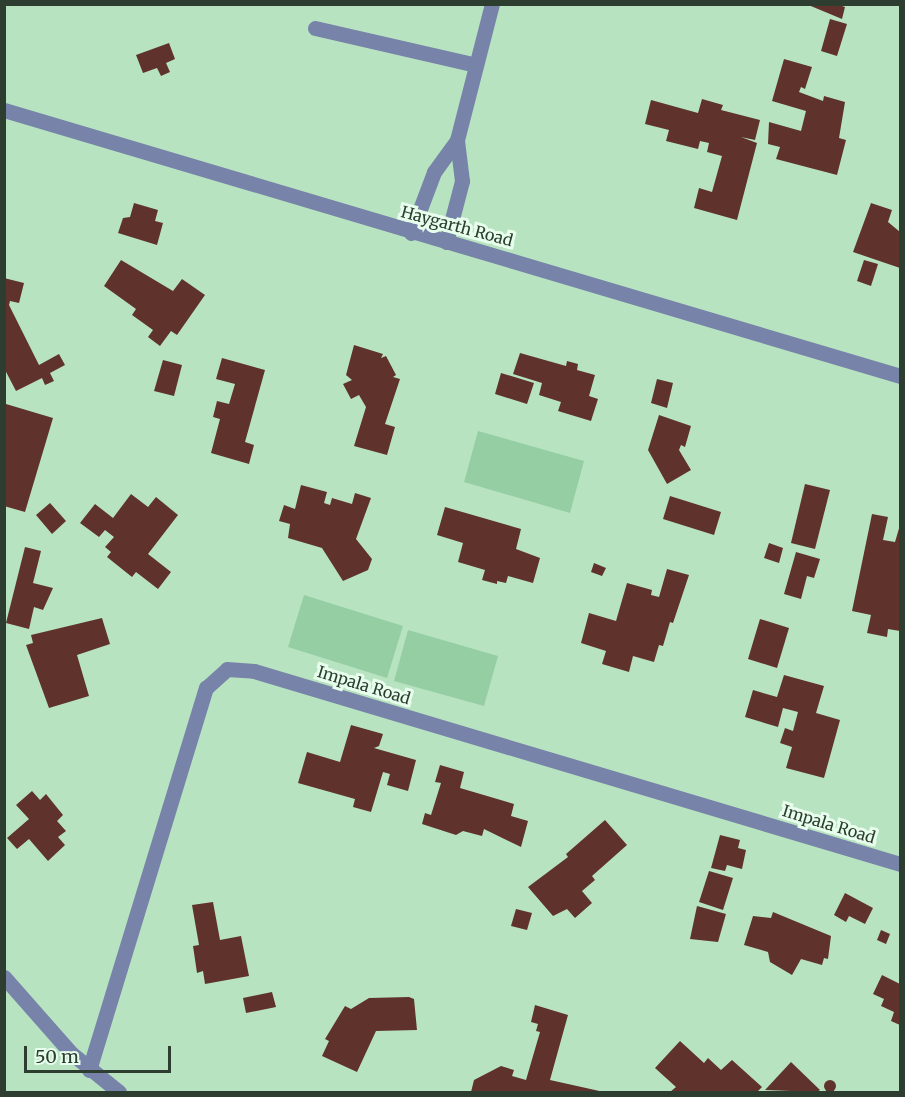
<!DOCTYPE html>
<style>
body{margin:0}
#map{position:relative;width:905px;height:1097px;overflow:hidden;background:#b8e3c1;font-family:Merriweather,serif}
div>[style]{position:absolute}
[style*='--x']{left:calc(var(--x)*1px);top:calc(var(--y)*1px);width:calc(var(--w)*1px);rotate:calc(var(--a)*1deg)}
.green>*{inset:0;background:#95cea2}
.building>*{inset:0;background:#5f332c}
.round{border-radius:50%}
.minor>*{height:15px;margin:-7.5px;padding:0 7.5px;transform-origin:7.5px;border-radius:7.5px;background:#7783a9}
span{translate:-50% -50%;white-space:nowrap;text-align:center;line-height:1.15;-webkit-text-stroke:6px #e8feec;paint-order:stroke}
.street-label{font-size:16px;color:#2d3e31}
.frame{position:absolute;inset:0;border:6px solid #2d3e31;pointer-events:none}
.scale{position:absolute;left:24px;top:1046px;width:147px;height:27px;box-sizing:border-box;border:3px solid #2d3e31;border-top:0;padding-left:8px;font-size:18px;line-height:21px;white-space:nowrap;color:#2d3e31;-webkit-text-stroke:4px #e8feec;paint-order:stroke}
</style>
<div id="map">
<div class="green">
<i style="clip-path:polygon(478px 431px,584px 461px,570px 513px,464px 482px)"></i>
<i style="clip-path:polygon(304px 595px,403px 626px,387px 678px,288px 647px)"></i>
<i style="clip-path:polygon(408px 630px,498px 656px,484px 706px,394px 681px)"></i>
</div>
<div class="building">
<i style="clip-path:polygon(806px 4px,836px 4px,845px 7px,842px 19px)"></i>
<i style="clip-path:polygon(830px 19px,847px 24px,837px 56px,821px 51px)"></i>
<i style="clip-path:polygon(169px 43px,175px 59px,166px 63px,170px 72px,161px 76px,157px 68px,143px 73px,136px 55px)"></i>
<i style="clip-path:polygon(784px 59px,812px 67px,805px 89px,801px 87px,799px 92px,823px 101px,824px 96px,845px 102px,839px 138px,846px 140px,837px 175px,776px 159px,780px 147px,768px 144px,769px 122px,801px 131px,806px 111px,772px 101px)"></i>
<i style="clip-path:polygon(702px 99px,723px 105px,721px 110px,760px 120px,755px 140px,741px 137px,757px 143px,737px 220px,694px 208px,699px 188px,712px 192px,722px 156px,707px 152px,709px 143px,700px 141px,698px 149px,666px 141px,669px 130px,645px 124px,651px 100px,698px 113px)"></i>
<i style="clip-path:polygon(134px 203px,158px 210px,155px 221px,163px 223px,157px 245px,118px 233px,123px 218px,130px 217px)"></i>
<i style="clip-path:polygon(871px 203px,892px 210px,888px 222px,900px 232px,900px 268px,853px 252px)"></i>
<i style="clip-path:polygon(121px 260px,173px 291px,182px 279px,205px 295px,177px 335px,171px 331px,160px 346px,148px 337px,153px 330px,132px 315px,136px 309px,104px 286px)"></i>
<i style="clip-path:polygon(864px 260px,878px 264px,871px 286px,857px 281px)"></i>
<i style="clip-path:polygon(4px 278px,24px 283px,19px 303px,10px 301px,9px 305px,39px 365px,59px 354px,65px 365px,50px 373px,54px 381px,45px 385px,42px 378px,16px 391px,4px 368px)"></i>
<i style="clip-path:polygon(354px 345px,383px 354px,381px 358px,386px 356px,396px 375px,393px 377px,400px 379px,385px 424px,395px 427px,387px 455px,354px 446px,366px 407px,359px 395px,351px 399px,343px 384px,352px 380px,346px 375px)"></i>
<i style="clip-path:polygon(520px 353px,566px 366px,567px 361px,578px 364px,577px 370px,595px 375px,589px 396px,598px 399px,591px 421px,558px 411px,561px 402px,539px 395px,542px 383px,513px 374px)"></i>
<i style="clip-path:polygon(222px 358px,265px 370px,245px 442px,254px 445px,249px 464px,211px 453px,220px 419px,213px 417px,217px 401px,229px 404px,235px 384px,216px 379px)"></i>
<i style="clip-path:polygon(163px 360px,182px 365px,174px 396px,154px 391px)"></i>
<i style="clip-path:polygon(501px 373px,534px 383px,527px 404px,495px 394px)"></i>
<i style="clip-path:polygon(657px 379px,673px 383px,667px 408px,651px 403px)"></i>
<i style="clip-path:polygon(6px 404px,53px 418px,25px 512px,4px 506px)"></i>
<i style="clip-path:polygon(659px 415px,691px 426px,685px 447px,681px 445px,679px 450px,691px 470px,667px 484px,648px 450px)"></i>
<i style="clip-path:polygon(805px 484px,830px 490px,815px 549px,791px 543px)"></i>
<i style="clip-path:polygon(301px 485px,327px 492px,324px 503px,330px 505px,332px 498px,352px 504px,355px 493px,371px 498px,356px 539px,372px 559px,368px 570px,343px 581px,322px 548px,288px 538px,290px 524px,279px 521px,284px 505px,295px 509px)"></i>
<i style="clip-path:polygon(131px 494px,148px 507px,156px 497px,178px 515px,148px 554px,171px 572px,158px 589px,136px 572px,132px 577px,107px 557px,111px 552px,105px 547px,114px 537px,105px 530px,99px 537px,80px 523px,95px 504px,113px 518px)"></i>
<i style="clip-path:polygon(670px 496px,721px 512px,714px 535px,663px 519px)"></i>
<i style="clip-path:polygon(50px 503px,66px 521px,52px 534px,36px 515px)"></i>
<i style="clip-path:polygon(445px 507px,521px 529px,516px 549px,540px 558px,533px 583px,508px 576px,506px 583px,497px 581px,497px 584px,482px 580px,485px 570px,458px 562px,463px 543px,437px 535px)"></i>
<i style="clip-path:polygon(872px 514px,888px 517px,883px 540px,895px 542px,900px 525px,900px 631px,888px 629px,887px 637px,867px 633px,871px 615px,852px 611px)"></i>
<i style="clip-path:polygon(769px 543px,783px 548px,779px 563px,764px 558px)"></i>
<i style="clip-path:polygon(25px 547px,41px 551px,33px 583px,53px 588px,43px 610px,34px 607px,29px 629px,6px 623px)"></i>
<i style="clip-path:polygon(796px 552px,820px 559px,814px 578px,807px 576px,801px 599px,784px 594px)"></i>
<i style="clip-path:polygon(594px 563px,606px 568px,602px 576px,591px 572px)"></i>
<i style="clip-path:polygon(667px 569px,689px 575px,673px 623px,670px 622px,663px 646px,659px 645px,654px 662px,633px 656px,629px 672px,602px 664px,606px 651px,581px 643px,589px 613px,616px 621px,627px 583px,652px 590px,651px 595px,659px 597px)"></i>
<i style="clip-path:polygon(102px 618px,110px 644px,77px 655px,89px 696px,49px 708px,26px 645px,33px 643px,31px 635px)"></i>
<i style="clip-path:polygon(760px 619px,789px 628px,777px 668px,748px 659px)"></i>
<i style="clip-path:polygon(784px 675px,824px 686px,816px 713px,840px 720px,824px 778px,786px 768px,792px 747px,780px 743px,785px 728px,793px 731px,798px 712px,783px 708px,778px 727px,745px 717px,753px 690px,777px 697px)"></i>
<i style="clip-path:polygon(351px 725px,383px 734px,379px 746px,374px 748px,416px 760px,408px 791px,387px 785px,390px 774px,383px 772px,371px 812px,353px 807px,355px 799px,298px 783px,307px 752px,340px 762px)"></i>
<i style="clip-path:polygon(440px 765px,464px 772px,460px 788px,514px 804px,511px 816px,528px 821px,521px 847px,484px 829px,482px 836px,463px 831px,456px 835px,422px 824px,425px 813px,431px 815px,441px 783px,435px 782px)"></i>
<i style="clip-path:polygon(32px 791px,40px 800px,46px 794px,63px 815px,57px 821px,66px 831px,58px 837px,65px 845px,48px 861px,29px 839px,17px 849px,7px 838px,29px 819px,16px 805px)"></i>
<i style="clip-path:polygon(605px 820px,627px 845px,592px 876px,595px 880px,582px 891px,592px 903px,575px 918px,567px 909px,553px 916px,528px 887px,568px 857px,566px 854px)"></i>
<i style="clip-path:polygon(720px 835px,740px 840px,738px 848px,746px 850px,742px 869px,727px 865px,725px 871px,711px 868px)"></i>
<i style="clip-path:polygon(709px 871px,733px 878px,723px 910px,699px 902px)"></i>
<i style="clip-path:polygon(845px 893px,873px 908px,865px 924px,849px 916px,846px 922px,834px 915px)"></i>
<i style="clip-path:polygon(213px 902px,220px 940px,241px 936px,249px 976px,205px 984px,203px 971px,197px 973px,193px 946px,199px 945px,192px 905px)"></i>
<i style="clip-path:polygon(697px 906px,726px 914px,718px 942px,690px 939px)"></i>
<i style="clip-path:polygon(516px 909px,532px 913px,527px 930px,511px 926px)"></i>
<i style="clip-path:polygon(773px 912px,831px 936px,828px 959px,824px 958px,822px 965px,801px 959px,792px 975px,770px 962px,768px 952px,744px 945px,753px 916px,771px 918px)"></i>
<i style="clip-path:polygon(881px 930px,890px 934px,886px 944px,877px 940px)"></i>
<i style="clip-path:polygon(882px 975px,900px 984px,900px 1025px,891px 1021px,894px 1012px,881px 1006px,884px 999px,873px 994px)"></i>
<i style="clip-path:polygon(272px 992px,276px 1007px,246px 1013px,243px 998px)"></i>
<i style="clip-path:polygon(409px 997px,414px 999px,417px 1030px,376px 1031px,357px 1072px,322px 1056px,329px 1041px,325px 1039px,345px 1006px,351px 1009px,369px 998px)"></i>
<i style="clip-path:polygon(535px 1005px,568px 1015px,550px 1080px,604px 1092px,471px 1092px,474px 1080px,501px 1066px,514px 1070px,512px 1076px,526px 1080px,540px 1032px,536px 1031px,538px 1024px,531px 1022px)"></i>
<i style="clip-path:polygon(680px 1041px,704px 1063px,708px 1058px,721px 1070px,732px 1060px,762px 1087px,757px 1092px,670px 1092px,676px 1087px,655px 1068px)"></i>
<i style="clip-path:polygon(791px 1062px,820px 1090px,817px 1092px,765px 1090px)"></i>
<i class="round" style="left:824px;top:1080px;width:12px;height:12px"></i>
</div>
<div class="minor">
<i style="--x:315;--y:28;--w:165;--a:12.9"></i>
<i style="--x:4;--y:110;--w:935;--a:16.53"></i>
<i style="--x:411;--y:233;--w:65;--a:-69.3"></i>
<i style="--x:434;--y:172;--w:39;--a:-54"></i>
<i style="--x:446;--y:242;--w:63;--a:-75.3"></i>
<i style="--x:462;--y:181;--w:41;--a:-97"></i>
<i style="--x:457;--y:140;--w:140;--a:-75.6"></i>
<i style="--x:4;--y:977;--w:101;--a:48.6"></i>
<i style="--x:71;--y:1053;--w:62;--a:39.1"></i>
<i style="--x:89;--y:1070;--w:400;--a:-73"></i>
<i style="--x:206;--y:688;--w:28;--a:-42"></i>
<i style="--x:227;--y:669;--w:27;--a:4"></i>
<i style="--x:254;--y:671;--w:674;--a:16.63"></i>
</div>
<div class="street-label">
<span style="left:457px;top:226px;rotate:15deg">Haygarth Road</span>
<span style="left:364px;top:685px;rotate:17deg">Impala Road</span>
<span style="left:829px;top:824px;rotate:17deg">Impala Road</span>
</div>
<div class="frame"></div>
<div class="scale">50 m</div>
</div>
